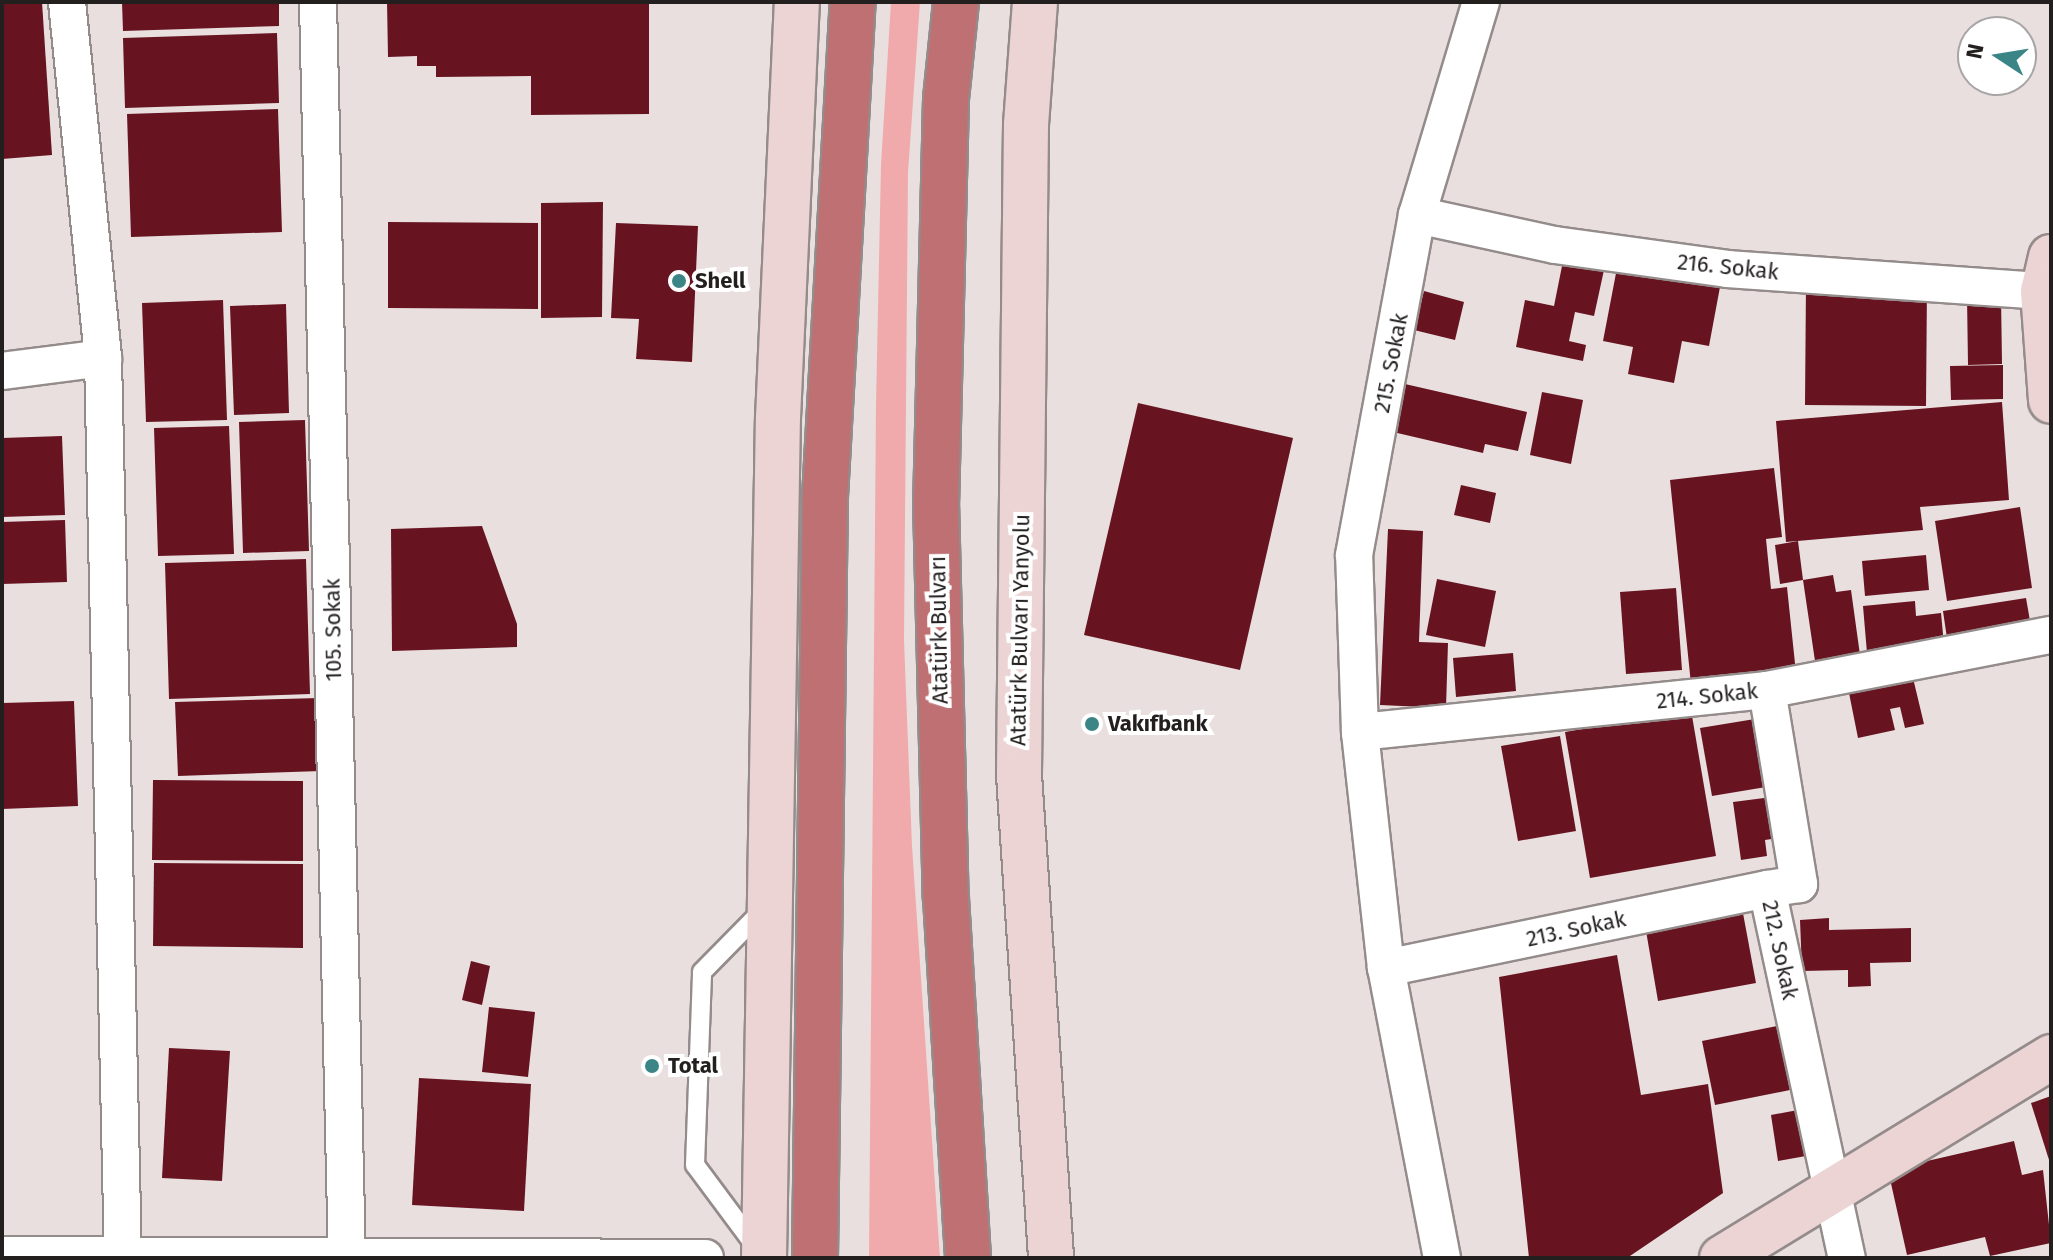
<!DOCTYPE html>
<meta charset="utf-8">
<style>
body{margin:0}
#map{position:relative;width:2053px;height:1260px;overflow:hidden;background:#e9dfdf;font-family:"Fira Sans",sans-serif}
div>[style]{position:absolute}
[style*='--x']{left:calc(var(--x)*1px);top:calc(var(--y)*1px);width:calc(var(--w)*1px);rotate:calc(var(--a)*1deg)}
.green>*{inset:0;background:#f1aaab}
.building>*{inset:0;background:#671420}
.roads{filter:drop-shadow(2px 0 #948b8b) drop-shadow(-2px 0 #948b8b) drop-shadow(0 2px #948b8b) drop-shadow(0 -2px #948b8b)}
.lane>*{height:18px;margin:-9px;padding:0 9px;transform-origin:9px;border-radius:9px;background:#fff}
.street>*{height:36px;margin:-18px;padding:0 18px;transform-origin:18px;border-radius:18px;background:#fff}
.secondary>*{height:44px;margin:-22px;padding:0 22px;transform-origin:22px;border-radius:22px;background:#ecd4d5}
.highway>*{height:44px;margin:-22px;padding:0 22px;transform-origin:22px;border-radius:22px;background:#bf7073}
.dots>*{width:22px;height:22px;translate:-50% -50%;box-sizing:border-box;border:4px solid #fff;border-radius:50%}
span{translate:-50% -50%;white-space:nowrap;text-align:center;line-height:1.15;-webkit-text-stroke:8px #fff;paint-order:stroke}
.street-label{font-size:22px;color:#231f1f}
.poi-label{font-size:22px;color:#231f1f;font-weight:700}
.left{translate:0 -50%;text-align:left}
.frame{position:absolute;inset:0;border:4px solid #231f1f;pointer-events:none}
.north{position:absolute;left:1957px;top:16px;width:80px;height:80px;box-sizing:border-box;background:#fff;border:2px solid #a7a5a5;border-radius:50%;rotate:282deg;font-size:22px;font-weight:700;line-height:32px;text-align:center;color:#231f1f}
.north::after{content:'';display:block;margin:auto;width:28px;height:36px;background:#3c8587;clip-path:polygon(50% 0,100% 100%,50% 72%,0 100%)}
</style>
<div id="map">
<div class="green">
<i style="clip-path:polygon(891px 2px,920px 2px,908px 173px,904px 640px,912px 846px,940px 1258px,869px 1258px,876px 405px,881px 165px)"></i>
</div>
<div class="building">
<i style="clip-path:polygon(2px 2px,42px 2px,52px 155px,2px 159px)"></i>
<i style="clip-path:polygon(122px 2px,279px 2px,279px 26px,123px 31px)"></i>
<i style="clip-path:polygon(387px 2px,649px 2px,649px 114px,531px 115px,531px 76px,436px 77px,436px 66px,417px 66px,417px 56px,388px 57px)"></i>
<i style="clip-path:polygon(277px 33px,279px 103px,125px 108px,123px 38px)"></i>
<i style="clip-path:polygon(278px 109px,282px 232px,131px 237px,127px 114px)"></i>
<i style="clip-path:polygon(603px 202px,602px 317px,541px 318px,541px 203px)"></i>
<i style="clip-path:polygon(388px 222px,538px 223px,538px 309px,388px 308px)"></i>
<i style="clip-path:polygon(616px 223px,698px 226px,692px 362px,636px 359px,639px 319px,611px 318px)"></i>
<i style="clip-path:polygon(1563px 261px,1604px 270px,1594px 316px,1575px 312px,1569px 341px,1586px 345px,1583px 361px,1516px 347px,1525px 300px,1554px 306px)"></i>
<i style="clip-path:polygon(1617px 268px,1720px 287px,1709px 346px,1682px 341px,1674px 383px,1628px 374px,1633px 347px,1603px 341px)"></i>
<i style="clip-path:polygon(1806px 283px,1927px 284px,1926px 406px,1805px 405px)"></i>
<i style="clip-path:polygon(1424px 291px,1464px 302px,1455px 340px,1414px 330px)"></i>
<i style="clip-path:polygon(1967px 296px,2001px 296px,2002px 364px,1968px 365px)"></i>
<i style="clip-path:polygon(223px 300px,227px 420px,146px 422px,142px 303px)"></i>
<i style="clip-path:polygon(286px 304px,289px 413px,234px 415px,230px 306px)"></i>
<i style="clip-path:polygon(2003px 365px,2003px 399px,1951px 400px,1950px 366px)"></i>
<i style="clip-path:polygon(1405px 384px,1527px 412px,1518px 451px,1485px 444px,1483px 453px,1393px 432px)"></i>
<i style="clip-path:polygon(1542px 392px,1583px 400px,1571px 464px,1530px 455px)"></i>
<i style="clip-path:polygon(2002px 402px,2009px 500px,1920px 507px,1923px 530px,1786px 542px,1776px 421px)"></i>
<i style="clip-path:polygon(1138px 403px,1293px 438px,1240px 670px,1084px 635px)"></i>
<i style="clip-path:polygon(305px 420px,309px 551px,243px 553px,239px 422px)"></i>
<i style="clip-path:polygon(229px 426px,234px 554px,158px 556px,154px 428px)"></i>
<i style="clip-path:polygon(62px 436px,65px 515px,2px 517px,2px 438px)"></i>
<i style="clip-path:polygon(1774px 468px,1782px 537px,1766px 539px,1771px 589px,1787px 587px,1796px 673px,1691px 684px,1670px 480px)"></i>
<i style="clip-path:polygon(1461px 485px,1496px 493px,1490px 523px,1454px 515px)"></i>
<i style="clip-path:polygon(2020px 507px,2032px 588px,1947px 601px,1935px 521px)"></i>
<i style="clip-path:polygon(65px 520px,67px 582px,2px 584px,2px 522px)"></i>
<i style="clip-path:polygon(482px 526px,517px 624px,517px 647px,392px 651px,391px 529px)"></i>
<i style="clip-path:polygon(1388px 529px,1423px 531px,1419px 642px,1448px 643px,1446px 708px,1380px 705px)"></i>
<i style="clip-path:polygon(1798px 541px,1803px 580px,1780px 584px,1775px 545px)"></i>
<i style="clip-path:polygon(1926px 555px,1929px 590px,1865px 596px,1862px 561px)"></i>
<i style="clip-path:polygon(306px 559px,310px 694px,169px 699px,165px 563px)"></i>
<i style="clip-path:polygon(1833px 575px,1836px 592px,1851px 590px,1860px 655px,1815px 661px,1803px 580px)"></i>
<i style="clip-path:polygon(1437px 579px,1496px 591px,1485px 647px,1426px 635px)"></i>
<i style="clip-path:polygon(1676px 588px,1682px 670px,1626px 674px,1620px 592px)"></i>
<i style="clip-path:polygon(2026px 598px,2033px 638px,1949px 652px,1943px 611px)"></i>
<i style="clip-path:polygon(1915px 601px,1916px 616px,1941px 613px,1944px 645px,1867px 653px,1863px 606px)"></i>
<i style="clip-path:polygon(1513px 653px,1516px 691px,1456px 697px,1453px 658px)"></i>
<i style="clip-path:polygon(1913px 678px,1924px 724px,1905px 728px,1900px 707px,1890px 709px,1895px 730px,1858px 738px,1849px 693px)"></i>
<i style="clip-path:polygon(319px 698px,321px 771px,178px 776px,175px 702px)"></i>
<i style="clip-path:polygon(74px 701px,78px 806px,2px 809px,2px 703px)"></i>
<i style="clip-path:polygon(1691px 710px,1716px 856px,1590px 878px,1565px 732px)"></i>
<i style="clip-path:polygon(1761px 718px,1772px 786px,1712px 796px,1700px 728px)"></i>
<i style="clip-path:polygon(1560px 736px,1576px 831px,1518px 841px,1501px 746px)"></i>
<i style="clip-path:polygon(153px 780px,303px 781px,303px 861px,152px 860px)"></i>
<i style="clip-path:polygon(1772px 797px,1778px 838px,1765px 840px,1767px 856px,1741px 860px,1733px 802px)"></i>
<i style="clip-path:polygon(154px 863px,303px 864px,303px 948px,153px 946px)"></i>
<i style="clip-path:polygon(1742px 908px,1756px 983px,1658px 1001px,1645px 925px)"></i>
<i style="clip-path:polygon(1829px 918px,1829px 930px,1911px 928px,1911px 962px,1870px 963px,1871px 986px,1848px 987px,1848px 970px,1802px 971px,1800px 920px)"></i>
<i style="clip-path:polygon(1617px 955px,1641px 1095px,1708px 1084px,1723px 1193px,1627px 1258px,1529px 1258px,1499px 977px)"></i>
<i style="clip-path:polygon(471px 961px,490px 966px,482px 1005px,462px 1000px)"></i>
<i style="clip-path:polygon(489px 1007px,535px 1012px,528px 1077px,482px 1072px)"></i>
<i style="clip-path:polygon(1777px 1026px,1790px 1090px,1715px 1105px,1702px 1041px)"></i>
<i style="clip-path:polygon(169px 1048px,230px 1051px,222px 1181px,162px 1178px)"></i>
<i style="clip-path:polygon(419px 1078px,531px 1084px,524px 1211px,412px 1205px)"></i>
<i style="clip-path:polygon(2051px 1096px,2051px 1163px,2050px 1163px,2031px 1103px)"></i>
<i style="clip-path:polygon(1798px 1110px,1806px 1156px,1778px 1161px,1771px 1115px)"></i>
<i style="clip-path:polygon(2014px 1141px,2022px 1175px,2043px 1170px,2051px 1243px,1990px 1256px,1985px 1237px,1907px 1255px,1888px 1170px)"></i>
</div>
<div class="roads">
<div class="lane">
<i style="--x:756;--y:1247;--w:102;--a:-126.6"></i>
<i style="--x:695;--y:1165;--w:193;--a:-87.9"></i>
<i style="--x:702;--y:972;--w:87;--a:-45.5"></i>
</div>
<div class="street">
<i style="--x:67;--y:2;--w:358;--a:84.2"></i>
<i style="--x:103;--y:358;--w:900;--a:88.73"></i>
<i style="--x:318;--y:2;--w:1256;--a:88.68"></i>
<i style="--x:1417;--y:215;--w:141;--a:12.3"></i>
<i style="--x:1555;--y:245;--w:174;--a:7.9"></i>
<i style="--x:1727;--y:269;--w:317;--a:4"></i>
<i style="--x:2;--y:371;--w:102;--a:-7.3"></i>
<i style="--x:1767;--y:690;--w:197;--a:80.6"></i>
<i style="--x:1799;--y:884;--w:32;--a:171"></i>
<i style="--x:1767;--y:889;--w:378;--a:77.8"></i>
<i style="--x:1360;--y:732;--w:409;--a:-5.9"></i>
<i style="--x:1767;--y:690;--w:289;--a:-11"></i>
<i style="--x:1386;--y:968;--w:389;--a:-11.7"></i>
<i style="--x:2;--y:1255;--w:703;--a:0.24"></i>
<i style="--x:1442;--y:1258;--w:295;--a:-100.9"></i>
<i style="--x:1386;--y:968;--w:237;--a:-96.3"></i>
<i style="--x:1360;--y:732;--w:177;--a:-91.9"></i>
<i style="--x:1354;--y:555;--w:346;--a:-79.5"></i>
<i style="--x:1417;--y:215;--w:222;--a:-73.3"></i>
</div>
<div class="secondary">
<i style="--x:1035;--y:2;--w:123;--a:94.2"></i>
<i style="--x:1026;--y:125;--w:650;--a:90.62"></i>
<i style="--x:1019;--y:775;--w:484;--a:86.2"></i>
<i style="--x:2051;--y:257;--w:35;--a:103"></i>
<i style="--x:2043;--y:291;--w:110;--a:85.8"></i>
<i style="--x:764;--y:1258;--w:840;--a:-89.05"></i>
<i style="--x:778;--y:418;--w:416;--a:-87.4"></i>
<i style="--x:1722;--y:1258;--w:386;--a:-31.4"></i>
</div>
<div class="highway">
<i style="--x:956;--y:2;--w:98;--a:95.9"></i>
<i style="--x:946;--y:99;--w:402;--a:91.4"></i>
<i style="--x:936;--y:501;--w:397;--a:88.6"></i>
<i style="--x:946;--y:898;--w:361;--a:86.5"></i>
<i style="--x:815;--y:1258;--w:761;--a:-89.25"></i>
<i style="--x:825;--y:497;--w:496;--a:-86.8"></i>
</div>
</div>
<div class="dots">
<i style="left:679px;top:281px;background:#3c8587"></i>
<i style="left:1092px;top:724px;background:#3c8587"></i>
<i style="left:652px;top:1066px;background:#3c8587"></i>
</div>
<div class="street-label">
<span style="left:1728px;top:267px;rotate:6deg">216. Sokak</span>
<span style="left:1391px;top:363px;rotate:-79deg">215. Sokak</span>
<span style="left:333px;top:630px;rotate:-91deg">105. Sokak</span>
<span style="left:939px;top:630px;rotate:-91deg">Atatürk Bulvarı</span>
<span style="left:1020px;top:630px;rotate:-89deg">Atatürk Bulvarı Yanyolu</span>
<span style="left:1707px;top:696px;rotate:-6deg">214. Sokak</span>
<span style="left:1576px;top:929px;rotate:-12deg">213. Sokak</span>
<span style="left:1780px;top:950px;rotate:78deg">212. Sokak</span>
</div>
<div class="poi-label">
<span class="left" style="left:695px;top:281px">Shell</span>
<span class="left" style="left:1108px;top:724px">Vakıfbank</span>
<span class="left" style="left:668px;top:1066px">Total</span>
</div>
<div class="frame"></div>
<div class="north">N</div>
</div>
